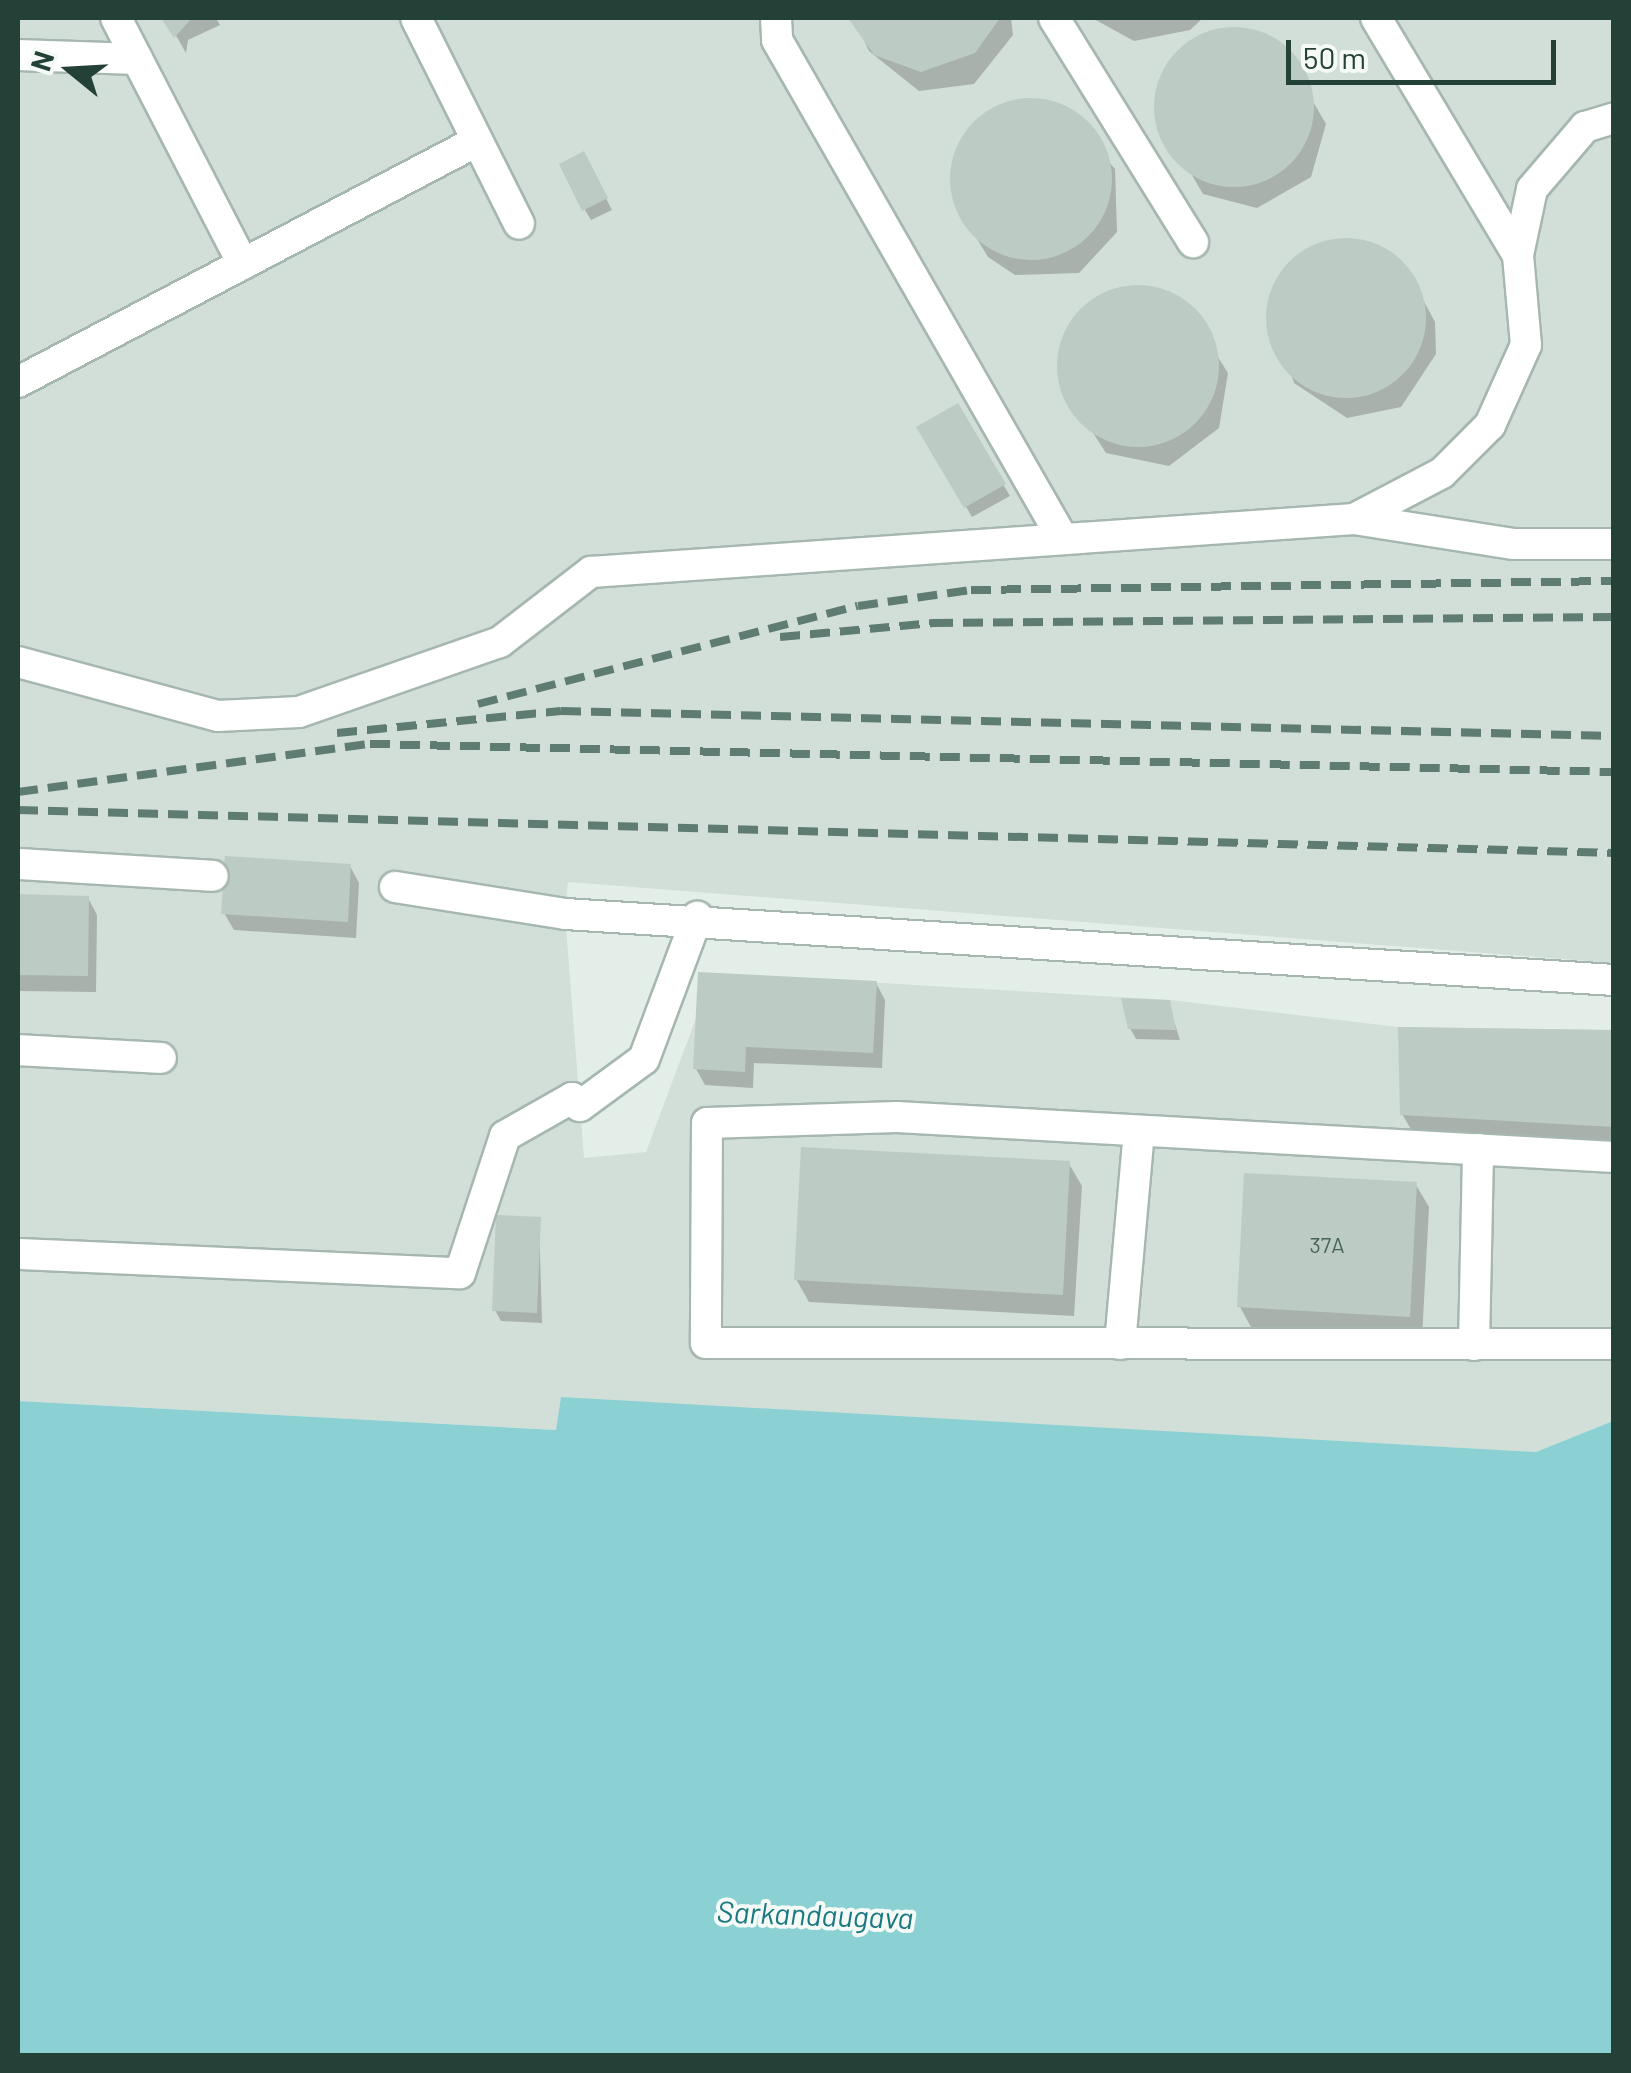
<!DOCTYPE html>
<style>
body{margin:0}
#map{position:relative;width:1631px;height:2073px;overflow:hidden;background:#e4eee9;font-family:Barlow,sans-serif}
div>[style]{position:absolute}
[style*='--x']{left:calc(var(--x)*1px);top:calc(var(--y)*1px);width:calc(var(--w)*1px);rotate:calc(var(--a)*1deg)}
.built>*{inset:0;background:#d2ded8}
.water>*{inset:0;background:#8bd1d4}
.shadow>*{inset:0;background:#0003}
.building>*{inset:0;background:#bcccc4}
.round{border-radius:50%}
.roads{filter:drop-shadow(2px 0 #a6b7b0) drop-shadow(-2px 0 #a6b7b0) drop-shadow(0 2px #a6b7b0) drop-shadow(0 -2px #a6b7b0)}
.minor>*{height:30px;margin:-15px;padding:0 15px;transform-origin:15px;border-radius:15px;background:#fff}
.rail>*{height:8px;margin-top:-4px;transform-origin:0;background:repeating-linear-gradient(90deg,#5e7c71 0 20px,transparent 0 30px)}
span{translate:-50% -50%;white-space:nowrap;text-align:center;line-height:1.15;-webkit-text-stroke:8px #f5faf7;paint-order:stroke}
.number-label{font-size:22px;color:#49645a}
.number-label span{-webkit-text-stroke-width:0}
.water-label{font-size:30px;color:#1a7980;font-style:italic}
.frame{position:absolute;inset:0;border:20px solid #234136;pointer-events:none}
.north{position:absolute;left:20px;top:20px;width:100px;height:100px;-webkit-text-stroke:8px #f5faf7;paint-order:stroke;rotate:288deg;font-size:28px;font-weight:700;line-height:40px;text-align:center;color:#234136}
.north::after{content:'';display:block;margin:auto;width:35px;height:45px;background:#234136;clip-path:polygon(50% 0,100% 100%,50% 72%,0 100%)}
.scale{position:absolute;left:1286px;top:40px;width:270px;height:45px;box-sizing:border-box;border:5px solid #234136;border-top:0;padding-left:12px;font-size:30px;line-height:35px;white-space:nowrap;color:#234136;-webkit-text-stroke:8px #f5faf7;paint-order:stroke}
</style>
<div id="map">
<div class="built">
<i style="clip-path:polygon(18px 18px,1613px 18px,1613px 963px,568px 882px,565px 914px,584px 1158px,646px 1152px,713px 973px,1170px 1000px,1398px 1027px,1613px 1030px,1613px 1421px,1536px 1452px,561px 1398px,557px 1430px,18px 1401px)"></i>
</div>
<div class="water">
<i style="clip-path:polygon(561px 1397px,1536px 1452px,1613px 1421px,1613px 2055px,18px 2055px,18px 1401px,556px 1430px)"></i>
</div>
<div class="shadow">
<i style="clip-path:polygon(166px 18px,216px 18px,220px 25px,188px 40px,186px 53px)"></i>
<i style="clip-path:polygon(854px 18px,1011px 18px,1013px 35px,974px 84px,919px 91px,869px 51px)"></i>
<i style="clip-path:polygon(1092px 18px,1203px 18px,1190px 30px,1134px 41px)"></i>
<i style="clip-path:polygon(1226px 30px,1280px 45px,1326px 124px,1311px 177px,1257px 208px,1203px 194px,1157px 115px,1177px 55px)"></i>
<i style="clip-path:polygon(1060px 107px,1115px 169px,1117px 232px,1079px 273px,1015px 275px,988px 257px,957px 206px,958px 150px,996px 109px)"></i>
<i style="clip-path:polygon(589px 165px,612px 210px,591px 220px,585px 210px)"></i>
<i style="clip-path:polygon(1359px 242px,1407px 270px,1435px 322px,1436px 354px,1401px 407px,1347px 418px,1294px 383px,1269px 305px,1304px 252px)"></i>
<i style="clip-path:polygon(1121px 289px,1183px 302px,1228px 373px,1219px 428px,1169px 466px,1106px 453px,1061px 383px,1069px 327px)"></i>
<i style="clip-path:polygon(957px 406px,1010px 496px,972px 517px,920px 428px)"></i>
<i style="clip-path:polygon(350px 866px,359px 883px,356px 938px,234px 930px,224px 913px)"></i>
<i style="clip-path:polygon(18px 897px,88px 898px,97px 915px,96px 992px,18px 991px)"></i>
<i style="clip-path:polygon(876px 983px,885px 1000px,882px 1068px,754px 1063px,753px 1088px,705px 1085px,696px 1069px)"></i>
<i style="clip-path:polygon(1168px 1002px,1180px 1040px,1136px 1039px,1130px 1028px)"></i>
<i style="clip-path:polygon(1614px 1033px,1614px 1148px,1415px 1136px,1402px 1114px)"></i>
<i style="clip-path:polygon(1069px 1164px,1082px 1186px,1074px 1316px,809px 1302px,796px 1279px)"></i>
<i style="clip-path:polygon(1416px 1185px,1429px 1207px,1422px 1338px,1252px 1329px,1240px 1307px)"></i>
<i style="clip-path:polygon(539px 1219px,542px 1323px,501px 1321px,495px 1310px)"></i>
</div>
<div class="building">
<i style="clip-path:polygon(161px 18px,192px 18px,174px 38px)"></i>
<i style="clip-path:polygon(848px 18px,1000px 18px,975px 53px,921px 72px,874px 55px)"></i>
<i class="round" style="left:1154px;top:27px;width:160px;height:160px"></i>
<i class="round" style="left:950px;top:98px;width:162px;height:162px"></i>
<i style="clip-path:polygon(584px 151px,608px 198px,582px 211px,559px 164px)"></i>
<i class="round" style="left:1266px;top:238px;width:160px;height:160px"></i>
<i class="round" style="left:1057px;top:285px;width:162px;height:162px"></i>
<i style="clip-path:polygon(958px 403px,1006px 484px,964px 508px,916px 427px)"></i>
<i style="clip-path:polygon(225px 856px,351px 864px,348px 922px,221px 914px)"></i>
<i style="clip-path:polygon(18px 894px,89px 896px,88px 976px,18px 975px)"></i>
<i style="clip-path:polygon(698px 972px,877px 981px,873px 1053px,746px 1047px,745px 1072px,693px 1069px)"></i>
<i style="clip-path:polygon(1121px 998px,1170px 1000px,1176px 1030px,1128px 1029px)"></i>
<i style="clip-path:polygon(1398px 1027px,1614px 1030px,1614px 1127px,1400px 1115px)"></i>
<i style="clip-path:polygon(801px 1147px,1070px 1161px,1063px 1295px,794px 1280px)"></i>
<i style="clip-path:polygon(1244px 1173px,1417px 1182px,1410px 1317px,1237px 1307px)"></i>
<i style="clip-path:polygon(496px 1215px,541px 1217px,537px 1313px,492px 1311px)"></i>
</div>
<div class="roads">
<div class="minor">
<i style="--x:116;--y:18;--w:277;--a:62.7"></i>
<i style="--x:416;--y:18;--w:230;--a:63.4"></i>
<i style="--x:776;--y:18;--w:22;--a:87"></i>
<i style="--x:777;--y:40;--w:569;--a:60.19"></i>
<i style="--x:1054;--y:18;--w:264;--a:58.2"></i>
<i style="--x:1376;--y:18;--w:276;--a:59.1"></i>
<i style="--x:18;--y:55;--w:119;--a:1.9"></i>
<i style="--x:18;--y:382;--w:518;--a:-27.7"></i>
<i style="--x:1354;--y:519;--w:99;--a:-27.6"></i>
<i style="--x:1442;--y:473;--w:68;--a:-45"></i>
<i style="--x:1490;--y:425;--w:88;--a:-65.8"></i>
<i style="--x:1526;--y:345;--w:90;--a:-95.1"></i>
<i style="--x:1518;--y:255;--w:67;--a:-78"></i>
<i style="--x:1532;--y:189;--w:82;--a:-49.5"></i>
<i style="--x:1585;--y:127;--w:30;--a:-17"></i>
<i style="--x:18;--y:662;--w:207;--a:15.1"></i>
<i style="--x:218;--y:716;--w:81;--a:-2.8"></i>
<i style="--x:299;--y:712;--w:213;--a:-19.2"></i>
<i style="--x:500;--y:642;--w:115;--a:-37.6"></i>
<i style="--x:591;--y:572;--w:765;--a:-3.97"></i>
<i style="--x:1354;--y:519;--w:162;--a:8.9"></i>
<i style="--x:1514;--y:544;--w:100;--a:0"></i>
<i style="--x:18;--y:864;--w:195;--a:3.5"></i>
<i style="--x:395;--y:887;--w:172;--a:9"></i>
<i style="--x:565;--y:914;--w:1051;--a:3.6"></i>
<i style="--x:18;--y:1050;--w:143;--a:3.2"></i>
<i style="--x:1614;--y:1157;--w:718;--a:-176.81"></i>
<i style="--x:897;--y:1117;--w:190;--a:178.2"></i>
<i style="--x:707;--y:1123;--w:220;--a:90.3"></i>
<i style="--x:706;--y:1343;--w:908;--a:0.06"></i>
<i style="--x:18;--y:1254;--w:442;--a:2.5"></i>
<i style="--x:460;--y:1273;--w:144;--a:-71.8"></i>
<i style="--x:505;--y:1136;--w:77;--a:-29.6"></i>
<i style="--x:572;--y:1098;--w:11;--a:45"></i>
<i style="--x:580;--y:1106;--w:79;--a:-36.3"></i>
<i style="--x:644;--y:1059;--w:152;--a:-69.5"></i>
<i style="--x:1120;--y:1344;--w:214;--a:-84.9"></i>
<i style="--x:1474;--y:1345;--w:196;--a:-88.8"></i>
</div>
</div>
<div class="rail">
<i style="--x:780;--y:637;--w:154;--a:-5.2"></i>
<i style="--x:933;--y:623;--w:681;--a:-0.5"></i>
<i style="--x:478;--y:704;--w:392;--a:-14.5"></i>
<i style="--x:858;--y:606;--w:114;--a:-8.1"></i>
<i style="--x:971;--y:590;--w:643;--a:-0.8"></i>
<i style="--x:337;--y:733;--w:225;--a:-5.6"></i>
<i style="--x:561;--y:711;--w:1053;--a:1.36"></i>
<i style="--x:18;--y:792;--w:355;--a:-7.8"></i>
<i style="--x:370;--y:744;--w:1244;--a:1.29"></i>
<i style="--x:18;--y:810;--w:1597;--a:1.54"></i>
</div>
<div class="number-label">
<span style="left:1327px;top:1245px">37A</span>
</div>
<div class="water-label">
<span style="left:815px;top:1914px;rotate:2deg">Sarkandaugava</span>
</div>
<div class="frame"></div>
<div class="north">N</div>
<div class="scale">50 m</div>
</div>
